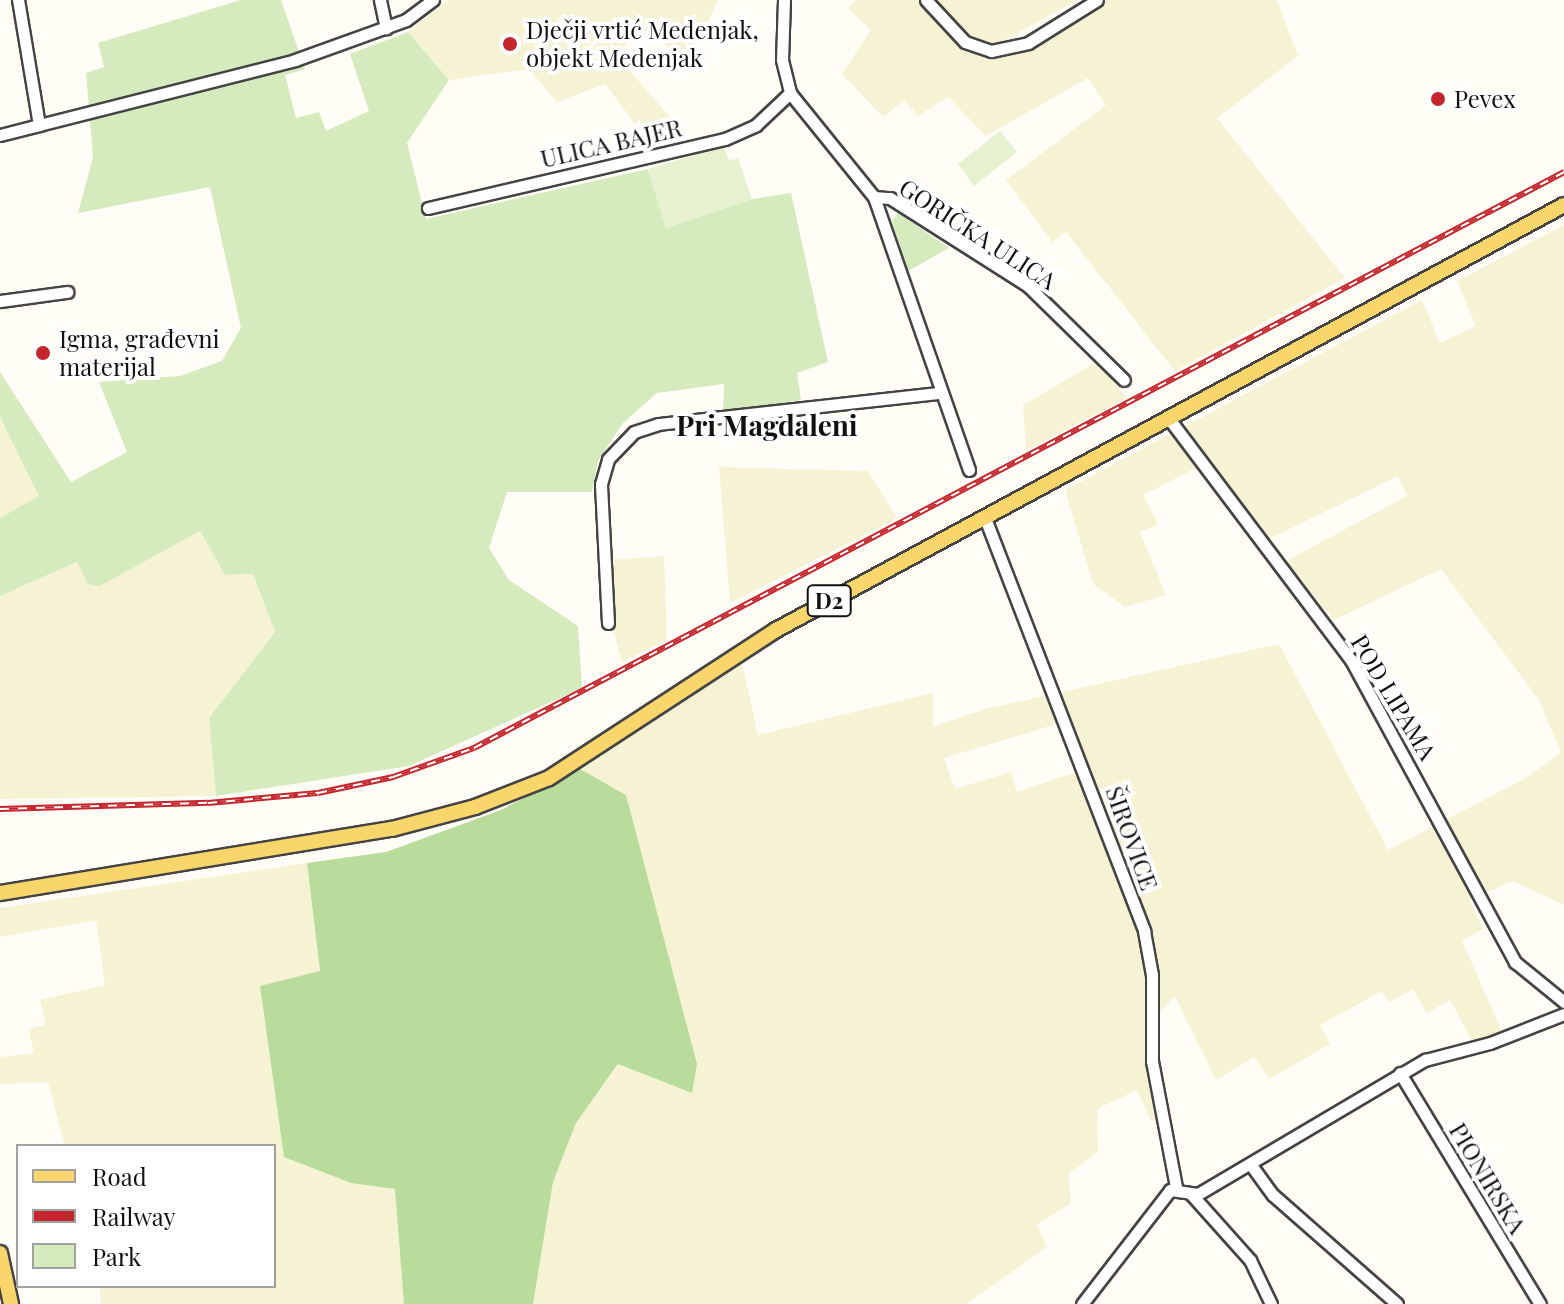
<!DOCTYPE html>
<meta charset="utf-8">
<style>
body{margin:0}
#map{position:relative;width:1564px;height:1304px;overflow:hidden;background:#fffdf5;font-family:"Playfair Display",serif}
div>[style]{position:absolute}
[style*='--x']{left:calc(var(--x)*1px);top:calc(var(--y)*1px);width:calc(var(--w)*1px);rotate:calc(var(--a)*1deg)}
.farmland>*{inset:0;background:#f6f3d4}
.green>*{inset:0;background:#d5ebbd}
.forest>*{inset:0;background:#b9dc9c}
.pitch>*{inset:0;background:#e6f2cf}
.roads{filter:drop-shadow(2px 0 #444) drop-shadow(-2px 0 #444) drop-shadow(0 2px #444) drop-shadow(0 -2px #444)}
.minor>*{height:11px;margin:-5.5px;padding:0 5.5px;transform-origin:5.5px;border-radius:5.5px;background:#fff}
.major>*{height:14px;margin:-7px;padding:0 7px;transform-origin:7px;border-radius:7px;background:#f9d66b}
.rail>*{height:6px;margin-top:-3px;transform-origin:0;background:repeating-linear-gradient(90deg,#fff 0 9px,#c4262e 0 18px);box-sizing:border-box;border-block:2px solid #c4262e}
.dots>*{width:22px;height:22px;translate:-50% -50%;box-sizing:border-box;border:4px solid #fff;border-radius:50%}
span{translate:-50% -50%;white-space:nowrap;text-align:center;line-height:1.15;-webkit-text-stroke:8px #fff;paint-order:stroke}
.shield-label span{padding:2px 6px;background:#fff;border:2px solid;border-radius:6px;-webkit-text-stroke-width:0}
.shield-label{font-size:22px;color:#111;font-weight:700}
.poi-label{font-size:24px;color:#111}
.left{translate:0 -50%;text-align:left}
.street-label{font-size:24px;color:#111}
.quarter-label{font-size:28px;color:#111;font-weight:700}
.legend{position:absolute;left:16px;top:1144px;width:260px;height:144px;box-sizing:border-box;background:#fff;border:2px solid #a0a0a0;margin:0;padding:10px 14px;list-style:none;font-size:24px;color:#111}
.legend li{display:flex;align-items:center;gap:16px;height:40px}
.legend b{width:40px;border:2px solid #a0a0a0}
</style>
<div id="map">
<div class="farmland">
<i style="clip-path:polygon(448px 0,718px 0,689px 62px,642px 28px,616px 55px,683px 132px,650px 144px,605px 84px,557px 102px,529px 69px,449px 80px,408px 32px)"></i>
<i style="clip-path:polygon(856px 0,921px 0,949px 35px,988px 60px,1029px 47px,1107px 0,1277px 0,1298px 56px,1217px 118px,1345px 278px,1175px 371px,1066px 232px,1052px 242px,1006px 180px,1106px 105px,1088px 78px,986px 136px,948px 97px,918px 116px,904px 100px,883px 117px,842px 74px,871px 30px,848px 8px)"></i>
<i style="clip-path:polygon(936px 0,1077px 0,996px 45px,975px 41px)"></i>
<i style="clip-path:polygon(evenodd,1564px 225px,1564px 905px,1513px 881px,1469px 900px,1483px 929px,1462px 941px,1504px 1036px,1473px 1043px,1450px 1000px,1427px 1013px,1413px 990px,1389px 1002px,1382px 991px,1320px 1025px,1330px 1044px,1269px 1079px,1254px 1057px,1216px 1080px,1175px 996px,1159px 1012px,1161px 1081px,1171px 1117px,1151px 1121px,1137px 1090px,1097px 1109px,1098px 1151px,1068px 1174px,1071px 1203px,1037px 1225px,1047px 1247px,966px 1304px,533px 1304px,553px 1182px,576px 1123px,619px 1064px,692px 1093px,626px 795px,580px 769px,742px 663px,758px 735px,933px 693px,933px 727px,985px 709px,1279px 644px,1388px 850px,1524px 779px,1561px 753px,1539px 700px,1441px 569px,1334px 620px,1286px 561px,1407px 496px,1398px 476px,1269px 539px,1196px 468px,1143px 495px,1158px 525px,1140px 532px,1166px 595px,1125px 607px,1093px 584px,1065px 490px,1422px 300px,1440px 343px,1476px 326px,1457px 281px,1564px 225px,1060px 723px,1079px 771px,1017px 792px,1011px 772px,955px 789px,944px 758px,1060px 723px)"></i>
<i style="clip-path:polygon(1097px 362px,1127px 398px,1026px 450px,1023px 405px)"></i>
<i style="clip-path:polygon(0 417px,40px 497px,0 518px)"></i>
<i style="clip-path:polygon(719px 467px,868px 471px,897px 518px,730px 603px)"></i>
<i style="clip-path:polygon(200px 531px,225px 575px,253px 574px,275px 632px,209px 718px,216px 796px,0 799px,0 596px,78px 562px,100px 586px)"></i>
<i style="clip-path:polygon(664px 556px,667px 640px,622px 662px,612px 624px,612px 560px)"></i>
<i style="clip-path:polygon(307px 863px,320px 972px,260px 986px,284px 1157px,351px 1183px,396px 1189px,404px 1304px,101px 1304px,99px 1286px,274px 1286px,274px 1146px,65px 1146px,48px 1082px,0 1084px,0 1057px,34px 1053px,29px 1029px,46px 1025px,40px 1000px,105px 985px,96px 920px,0 937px,0 908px)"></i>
</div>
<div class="green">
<i style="clip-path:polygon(241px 0,281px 0,305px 69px,285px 75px,296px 118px,319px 112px,326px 131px,369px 111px,350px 54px,408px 32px,449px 80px,407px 143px,426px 219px,648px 169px,666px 228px,752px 199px,791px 193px,828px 362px,797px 373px,801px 400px,723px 412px,724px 384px,657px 393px,623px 423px,598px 461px,592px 492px,507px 492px,489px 548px,509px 580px,578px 626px,582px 688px,409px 766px,216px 796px,209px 718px,275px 632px,253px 574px,225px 575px,200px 531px,100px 586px,88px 584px,77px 562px,0 596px,0 518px,39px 496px,0 417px,0 372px,71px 482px,127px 452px,99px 382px,180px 376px,222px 361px,241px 328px,210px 187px,78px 213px,93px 157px,86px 73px,104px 67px,98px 43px)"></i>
<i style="clip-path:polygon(898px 213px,949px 248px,908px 271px,892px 221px)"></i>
</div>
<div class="forest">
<i style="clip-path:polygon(580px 769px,626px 795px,697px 1064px,692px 1093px,618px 1064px,576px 1123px,553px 1182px,533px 1304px,404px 1304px,395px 1189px,351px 1183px,284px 1157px,260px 986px,320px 971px,307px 863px,386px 852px,501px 810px)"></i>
</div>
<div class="pitch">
<i style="clip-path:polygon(1000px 131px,1017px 152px,974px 186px,958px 164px)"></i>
<i style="clip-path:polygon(724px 146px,729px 161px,738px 158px,752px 199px,666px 228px,648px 169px)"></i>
</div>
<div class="roads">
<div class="minor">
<i style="--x:380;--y:0;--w:29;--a:78"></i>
<i style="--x:784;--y:0;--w:60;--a:91.9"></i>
<i style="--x:782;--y:60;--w:34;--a:76"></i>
<i style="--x:790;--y:93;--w:134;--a:51.1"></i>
<i style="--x:874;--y:197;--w:289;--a:70.8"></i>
<i style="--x:926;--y:0;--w:57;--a:47.1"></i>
<i style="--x:965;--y:42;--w:28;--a:19"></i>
<i style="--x:991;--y:51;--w:38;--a:-12"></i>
<i style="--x:1028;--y:43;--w:81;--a:-31.9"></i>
<i style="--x:39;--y:125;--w:264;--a:-14.2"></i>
<i style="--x:295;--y:60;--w:118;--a:-19.8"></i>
<i style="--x:406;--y:20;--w:34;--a:-37"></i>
<i style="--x:0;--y:135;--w:40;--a:-14.4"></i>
<i style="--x:39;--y:125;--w:127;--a:-99.5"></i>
<i style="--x:874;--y:197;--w:16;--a:4"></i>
<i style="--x:890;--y:198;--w:164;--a:32.5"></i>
<i style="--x:1028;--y:286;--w:134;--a:44.4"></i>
<i style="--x:428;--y:208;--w:305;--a:-13.1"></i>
<i style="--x:725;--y:139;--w:34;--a:-24"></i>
<i style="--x:756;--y:125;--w:47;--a:-43.3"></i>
<i style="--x:0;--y:301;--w:68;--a:-7.7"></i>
<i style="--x:1170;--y:420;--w:301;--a:53"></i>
<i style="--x:1351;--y:660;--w:344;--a:61.5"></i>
<i style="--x:1515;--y:962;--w:63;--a:39.2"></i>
<i style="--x:985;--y:518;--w:443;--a:68.9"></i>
<i style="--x:1144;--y:931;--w:45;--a:79.7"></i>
<i style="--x:1152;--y:975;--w:86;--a:90"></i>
<i style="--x:1152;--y:1061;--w:128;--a:79.2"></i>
<i style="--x:608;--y:623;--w:139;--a:-92.9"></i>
<i style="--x:601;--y:484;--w:26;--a:-74"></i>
<i style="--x:608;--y:459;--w:37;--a:-46"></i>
<i style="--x:634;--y:432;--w:25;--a:-18"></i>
<i style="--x:658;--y:424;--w:283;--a:-6.3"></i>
<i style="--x:1400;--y:1073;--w:270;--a:58.8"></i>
<i style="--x:1251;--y:1165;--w:37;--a:54"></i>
<i style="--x:1273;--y:1195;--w:165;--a:41.3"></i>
<i style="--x:1191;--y:1194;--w:89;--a:48.2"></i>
<i style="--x:1250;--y:1260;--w:49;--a:64.5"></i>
<i style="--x:1082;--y:1304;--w:144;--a:-52.3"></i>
<i style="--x:1170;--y:1190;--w:28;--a:8"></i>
<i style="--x:1198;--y:1194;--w:264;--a:-30.6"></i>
<i style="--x:1425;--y:1060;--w:67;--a:-14.7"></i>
<i style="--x:1490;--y:1043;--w:79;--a:-21.4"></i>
</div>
<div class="major">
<i style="--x:0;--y:893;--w:397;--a:-9.3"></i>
<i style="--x:392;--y:829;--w:86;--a:-14.8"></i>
<i style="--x:475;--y:807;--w:79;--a:-21.4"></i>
<i style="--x:549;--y:778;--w:271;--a:-33.1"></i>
<i style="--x:776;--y:630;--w:895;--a:-28.34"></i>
<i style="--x:0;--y:1253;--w:52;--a:77.8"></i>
</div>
</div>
<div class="rail">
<i style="--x:0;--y:809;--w:208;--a:-1.7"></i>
<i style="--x:208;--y:803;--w:110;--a:-5.2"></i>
<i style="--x:318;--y:793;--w:77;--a:-12"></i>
<i style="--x:393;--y:777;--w:86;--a:-19.7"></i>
<i style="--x:474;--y:748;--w:1233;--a:-27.85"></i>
</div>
<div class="dots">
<i style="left:510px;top:44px;background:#c4262e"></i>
<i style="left:1438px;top:99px;background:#c4262e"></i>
<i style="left:43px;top:353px;background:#c4262e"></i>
</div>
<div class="shield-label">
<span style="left:829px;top:601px">D2</span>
</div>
<div class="poi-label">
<span class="left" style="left:526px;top:44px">Dječji vrtić Medenjak,<br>objekt Medenjak</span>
<span class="left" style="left:1454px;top:99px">Pevex</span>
<span class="left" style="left:59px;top:353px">Igma, građevni<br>materijal</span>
</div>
<div class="street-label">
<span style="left:611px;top:143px;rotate:-13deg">ULICA BAJER</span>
<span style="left:978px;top:234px;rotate:33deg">GORIČKA ULICA</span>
<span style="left:1394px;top:697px;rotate:59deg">POD LIPAMA</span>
<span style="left:1132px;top:838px;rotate:70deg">ŠIROVICE</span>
<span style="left:1488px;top:1178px;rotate:59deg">PIONIRSKA</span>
</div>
<div class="quarter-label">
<span style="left:767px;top:425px">Pri Magdaleni</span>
</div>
<ul class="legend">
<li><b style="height:10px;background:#f9d66b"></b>Road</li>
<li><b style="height:10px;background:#c4262e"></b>Railway</li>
<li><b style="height:22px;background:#d5ebbd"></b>Park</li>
</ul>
</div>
